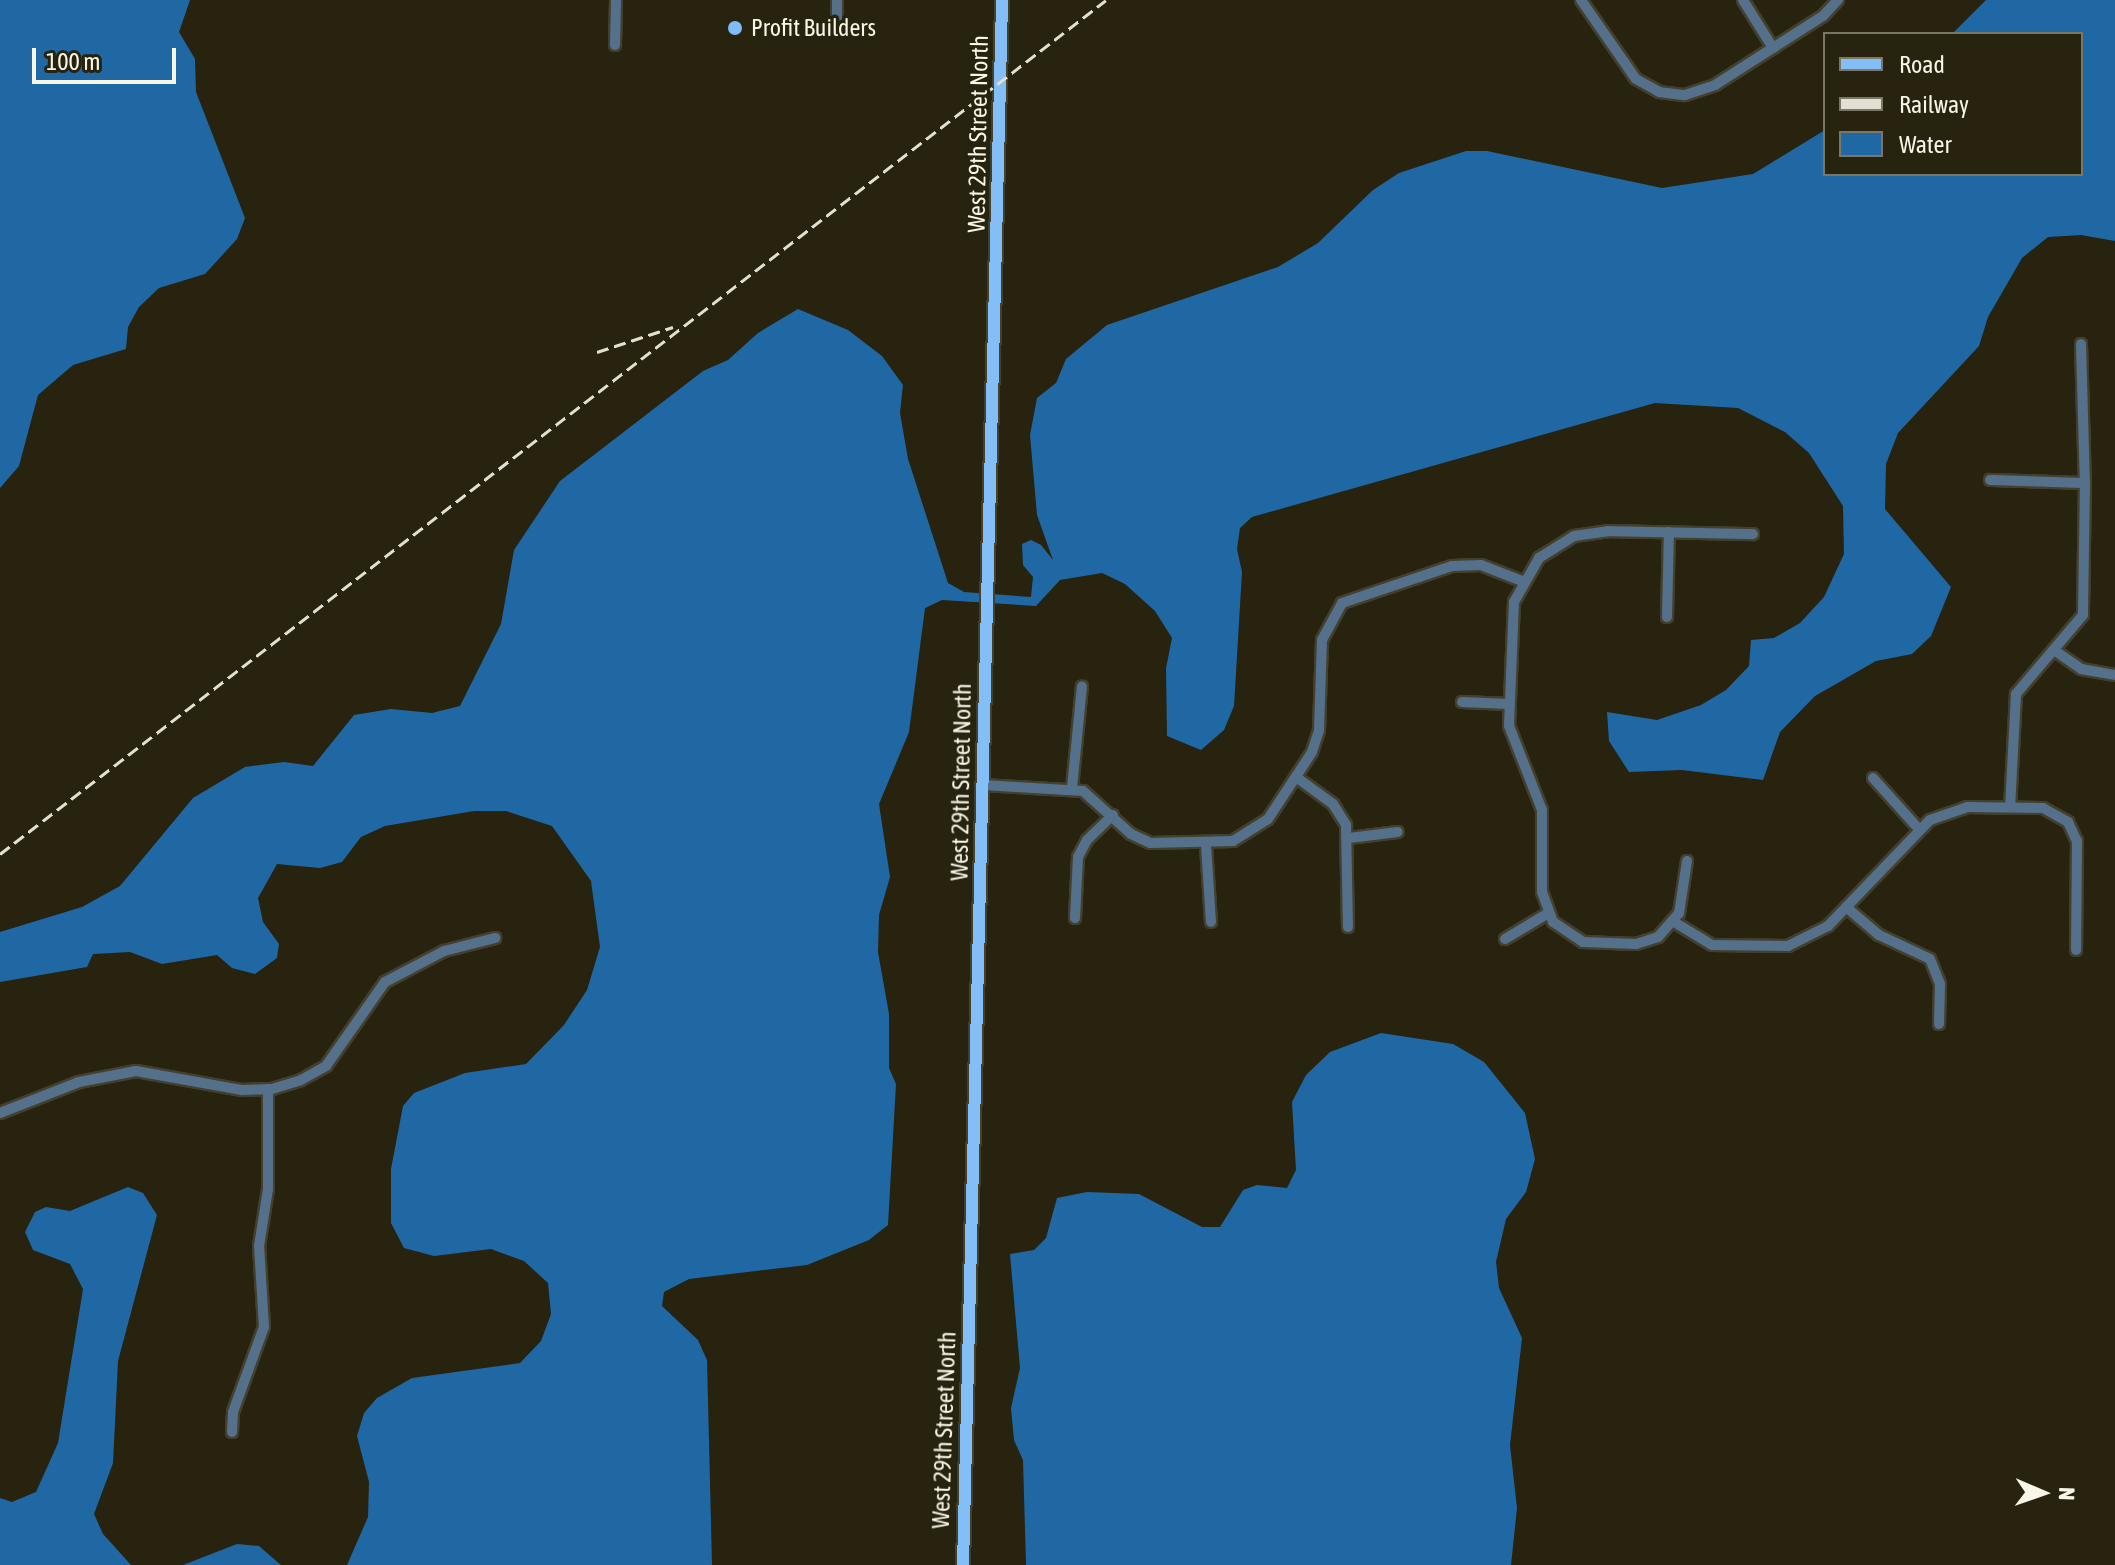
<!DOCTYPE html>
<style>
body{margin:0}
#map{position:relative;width:2115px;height:1565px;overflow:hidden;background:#27230f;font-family:"Asap Condensed",sans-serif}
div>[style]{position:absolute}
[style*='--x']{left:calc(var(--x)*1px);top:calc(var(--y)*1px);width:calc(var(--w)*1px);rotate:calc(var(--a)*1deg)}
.water>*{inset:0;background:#2068a4}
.roads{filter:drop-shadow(2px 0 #44402e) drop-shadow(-2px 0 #44402e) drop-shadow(0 2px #44402e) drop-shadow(0 -2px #44402e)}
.minor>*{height:10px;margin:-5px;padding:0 5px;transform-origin:5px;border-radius:5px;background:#55708b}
.major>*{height:12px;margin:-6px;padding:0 6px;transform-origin:6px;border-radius:6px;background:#84bef6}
.rail>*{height:3px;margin-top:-1.5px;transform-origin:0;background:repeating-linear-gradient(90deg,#e3e0d3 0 12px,transparent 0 18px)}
.dots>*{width:22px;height:22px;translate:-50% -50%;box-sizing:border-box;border:4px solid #27230f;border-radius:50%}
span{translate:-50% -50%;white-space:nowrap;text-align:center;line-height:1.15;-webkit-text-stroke:7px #27230f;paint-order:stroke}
.poi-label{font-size:24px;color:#f8f5e9}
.left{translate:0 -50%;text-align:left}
.street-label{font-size:24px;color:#f8f5e9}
.legend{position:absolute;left:1823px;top:32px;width:260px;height:144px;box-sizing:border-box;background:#27230f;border:2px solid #7b7766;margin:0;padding:10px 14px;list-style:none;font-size:24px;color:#f8f5e9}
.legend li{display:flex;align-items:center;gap:16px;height:40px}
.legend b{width:40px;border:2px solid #7b7766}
.north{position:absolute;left:2003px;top:1453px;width:80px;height:80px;-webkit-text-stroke:6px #27230f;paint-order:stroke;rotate:92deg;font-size:22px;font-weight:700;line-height:32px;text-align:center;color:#f8f5e9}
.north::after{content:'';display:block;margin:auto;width:28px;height:36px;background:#f8f5e9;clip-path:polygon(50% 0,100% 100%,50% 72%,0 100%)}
.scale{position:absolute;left:32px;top:48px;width:144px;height:36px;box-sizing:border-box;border:4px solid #f8f5e9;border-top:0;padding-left:10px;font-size:24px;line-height:28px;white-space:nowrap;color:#f8f5e9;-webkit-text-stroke:6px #27230f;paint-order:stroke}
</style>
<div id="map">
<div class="water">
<i style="clip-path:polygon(0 0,190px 0,179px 32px,195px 59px,196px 92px,245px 218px,237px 239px,205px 274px,159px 288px,139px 307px,128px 327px,126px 349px,73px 365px,38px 395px,19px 466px,0 488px)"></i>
<i style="clip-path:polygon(1986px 0,2115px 0,2115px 241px,2081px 235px,2048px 237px,2022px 258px,1988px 317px,1979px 346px,1898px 433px,1886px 464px,1885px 509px,1951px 587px,1931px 636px,1912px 654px,1876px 661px,1815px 696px,1780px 732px,1763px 780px,1682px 770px,1629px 772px,1609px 741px,1607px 712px,1657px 720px,1701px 705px,1726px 690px,1749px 666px,1751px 640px,1774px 638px,1800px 623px,1824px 597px,1844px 554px,1843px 506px,1809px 453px,1785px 432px,1738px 408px,1655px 403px,1252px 517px,1240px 528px,1237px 549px,1242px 572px,1234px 706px,1224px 730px,1201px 750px,1167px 736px,1166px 668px,1172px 638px,1155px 611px,1125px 584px,1102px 573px,1060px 580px,1036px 606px,942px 600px,925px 608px,909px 732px,879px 804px,890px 877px,879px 915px,878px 952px,889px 1014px,889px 1068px,896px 1084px,888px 1225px,869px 1240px,807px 1265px,689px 1279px,664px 1292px,662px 1306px,698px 1340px,707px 1360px,712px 1565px,347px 1565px,368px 1517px,369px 1482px,357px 1436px,364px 1413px,377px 1398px,412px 1378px,520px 1363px,541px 1341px,551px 1314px,548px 1283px,524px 1261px,491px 1249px,434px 1256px,404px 1248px,391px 1223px,391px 1169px,403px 1106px,414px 1093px,465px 1073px,526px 1064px,564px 1025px,587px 990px,600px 947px,591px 881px,552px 826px,506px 811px,474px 811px,385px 826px,361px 837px,342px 862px,320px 868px,277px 864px,258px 898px,263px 922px,279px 944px,277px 958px,255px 974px,232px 968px,217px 955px,162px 964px,130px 952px,93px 954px,87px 967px,0 982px,0 932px,82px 907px,120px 886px,193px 798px,245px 767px,284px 762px,313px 766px,354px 715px,391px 709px,432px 713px,460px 706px,501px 624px,514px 550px,560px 481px,703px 371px,728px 360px,758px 333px,798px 309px,848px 330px,882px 356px,903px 385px,900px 413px,908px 459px,948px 583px,964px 592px,1031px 597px,1033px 577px,1023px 565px,1022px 544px,1031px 540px,1041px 545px,1053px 560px,1037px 515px,1030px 435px,1037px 398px,1056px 383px,1066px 359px,1107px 325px,1278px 267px,1318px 243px,1373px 190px,1399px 173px,1466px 151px,1487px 151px,1662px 188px,1753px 174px,1825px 130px,1825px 174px,2081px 174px,2081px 34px,1952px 34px)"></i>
<i style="clip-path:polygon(1381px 1033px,1453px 1044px,1484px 1062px,1525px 1113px,1535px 1159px,1526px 1192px,1506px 1219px,1496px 1262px,1499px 1288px,1522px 1338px,1510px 1445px,1517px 1508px,1511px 1565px,1026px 1565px,1023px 1460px,1014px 1440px,1011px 1408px,1020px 1368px,1010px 1254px,1034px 1250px,1046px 1238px,1057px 1198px,1087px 1192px,1139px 1194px,1202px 1227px,1220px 1227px,1243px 1190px,1257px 1185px,1287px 1188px,1296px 1170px,1292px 1102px,1306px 1075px,1330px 1052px)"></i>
<i style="clip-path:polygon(128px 1187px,143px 1193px,157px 1215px,118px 1361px,113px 1463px,94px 1514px,103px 1534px,131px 1565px,0 1565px,0 1498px,12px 1502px,36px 1492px,58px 1443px,83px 1289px,70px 1264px,33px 1250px,25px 1232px,35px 1212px,46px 1207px,70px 1211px)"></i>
<i style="clip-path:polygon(237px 1544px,259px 1546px,281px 1565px,183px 1565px)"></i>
</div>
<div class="roads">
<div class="minor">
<i style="--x:1581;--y:0;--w:96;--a:55.2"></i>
<i style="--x:1636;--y:79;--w:26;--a:29"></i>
<i style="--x:1659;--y:92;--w:26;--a:7"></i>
<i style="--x:1685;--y:95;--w:32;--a:-18"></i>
<i style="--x:1715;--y:85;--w:128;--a:-32.6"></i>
<i style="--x:1823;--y:16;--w:22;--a:-47"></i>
<i style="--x:1743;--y:0;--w:57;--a:58"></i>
<i style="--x:837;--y:21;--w:21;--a:-90"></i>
<i style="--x:615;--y:45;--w:45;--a:-88.7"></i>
<i style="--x:2081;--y:344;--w:139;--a:88.4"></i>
<i style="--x:1990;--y:480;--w:95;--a:1.8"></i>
<i style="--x:2085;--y:483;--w:132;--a:90.9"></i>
<i style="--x:2083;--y:615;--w:104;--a:130.3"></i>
<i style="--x:2016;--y:694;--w:113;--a:93"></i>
<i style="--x:1667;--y:617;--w:85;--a:-88.7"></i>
<i style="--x:2054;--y:650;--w:33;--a:35"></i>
<i style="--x:2081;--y:669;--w:35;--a:10"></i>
<i style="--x:1462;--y:702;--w:47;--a:2.4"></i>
<i style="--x:1296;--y:777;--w:46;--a:36.1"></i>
<i style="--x:1333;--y:804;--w:25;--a:58"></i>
<i style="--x:1346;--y:825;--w:102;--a:88.9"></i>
<i style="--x:1873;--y:778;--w:67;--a:48"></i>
<i style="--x:983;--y:785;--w:100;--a:3.4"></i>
<i style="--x:1083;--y:791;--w:64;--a:41.9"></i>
<i style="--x:1131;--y:834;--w:21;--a:25"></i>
<i style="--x:1150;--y:843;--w:83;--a:-1.4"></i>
<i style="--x:1233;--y:841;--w:41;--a:-32.2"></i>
<i style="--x:1268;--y:819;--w:80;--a:-56.7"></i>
<i style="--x:1312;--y:752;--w:23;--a:-72"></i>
<i style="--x:1319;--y:730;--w:90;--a:-88.1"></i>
<i style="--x:1322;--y:640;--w:42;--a:-61.6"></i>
<i style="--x:1342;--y:603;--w:116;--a:-18.6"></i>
<i style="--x:1452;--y:566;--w:29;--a:-2"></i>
<i style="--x:1481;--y:565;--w:44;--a:21.3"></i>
<i style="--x:1072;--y:788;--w:102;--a:-84.4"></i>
<i style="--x:1349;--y:838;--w:49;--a:-7"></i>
<i style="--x:1206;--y:845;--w:77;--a:86.3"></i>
<i style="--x:1687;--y:861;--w:53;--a:98.7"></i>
<i style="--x:1679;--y:913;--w:32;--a:131"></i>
<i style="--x:1658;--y:937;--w:23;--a:162"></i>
<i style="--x:1636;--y:944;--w:53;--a:-177.8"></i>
<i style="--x:1583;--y:942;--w:36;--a:-146"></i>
<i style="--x:1553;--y:922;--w:32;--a:-110"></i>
<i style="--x:1542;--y:892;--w:82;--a:-90"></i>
<i style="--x:1542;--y:810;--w:90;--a:-111.4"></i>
<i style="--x:1509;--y:726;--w:124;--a:-87.7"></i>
<i style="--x:1514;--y:602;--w:51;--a:-60.4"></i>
<i style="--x:1539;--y:558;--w:41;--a:-32.2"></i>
<i style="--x:1574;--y:536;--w:34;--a:-8"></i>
<i style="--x:1608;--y:531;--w:145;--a:1.2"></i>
<i style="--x:1846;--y:907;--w:43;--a:40.3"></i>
<i style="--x:1879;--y:935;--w:56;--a:25.2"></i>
<i style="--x:1930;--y:959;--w:27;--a:68"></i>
<i style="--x:1940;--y:984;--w:40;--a:91.4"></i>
<i style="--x:1075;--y:918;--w:61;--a:-87.2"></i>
<i style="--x:1078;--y:857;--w:19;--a:-62"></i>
<i style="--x:1087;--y:840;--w:36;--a:-44"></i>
<i style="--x:1674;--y:922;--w:44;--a:31.2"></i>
<i style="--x:1712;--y:945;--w:76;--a:0.8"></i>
<i style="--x:1788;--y:946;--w:45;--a:-26.6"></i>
<i style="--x:1828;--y:926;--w:147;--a:-46.1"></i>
<i style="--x:1930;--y:820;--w:39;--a:-19"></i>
<i style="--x:1967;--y:807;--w:76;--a:0.8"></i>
<i style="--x:2043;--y:808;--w:29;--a:29"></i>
<i style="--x:2068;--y:822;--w:21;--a:65"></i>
<i style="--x:2077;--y:841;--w:109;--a:90.5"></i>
<i style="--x:1505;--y:939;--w:49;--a:-30.8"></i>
<i style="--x:0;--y:1113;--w:85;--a:-21.4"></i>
<i style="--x:79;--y:1082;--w:58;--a:-10.9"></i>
<i style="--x:136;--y:1071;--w:108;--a:10.2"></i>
<i style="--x:242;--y:1090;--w:30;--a:-2"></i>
<i style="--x:272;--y:1089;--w:30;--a:-17"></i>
<i style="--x:301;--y:1080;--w:29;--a:-29"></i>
<i style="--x:326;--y:1066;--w:103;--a:-54.9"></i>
<i style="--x:385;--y:982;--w:67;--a:-27.7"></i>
<i style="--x:444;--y:951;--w:53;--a:-14.3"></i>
<i style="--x:232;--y:1432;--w:20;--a:-87"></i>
<i style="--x:233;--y:1412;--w:90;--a:-70"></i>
<i style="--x:264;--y:1327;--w:81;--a:-93.5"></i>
<i style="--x:259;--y:1246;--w:58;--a:-81"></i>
<i style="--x:268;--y:1189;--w:100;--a:-90"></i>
</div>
<div class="major">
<i style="--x:963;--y:1565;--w:1565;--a:-88.57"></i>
</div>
</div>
<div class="rail">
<i style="--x:597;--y:352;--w:80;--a:-18.2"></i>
<i style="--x:0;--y:854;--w:1397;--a:-37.67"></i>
</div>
<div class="dots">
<i style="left:735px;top:28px;background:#7ebdf9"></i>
</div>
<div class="poi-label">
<span class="left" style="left:751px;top:28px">Profit Builders</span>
</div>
<div class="street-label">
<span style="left:978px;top:134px;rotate:-89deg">West 29th Street North</span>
<span style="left:961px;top:782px;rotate:-89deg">West 29th Street North</span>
<span style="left:944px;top:1430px;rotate:-88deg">West 29th Street North</span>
</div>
<ul class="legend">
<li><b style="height:10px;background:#84bef6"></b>Road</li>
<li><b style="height:10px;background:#e3e0d3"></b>Railway</li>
<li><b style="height:22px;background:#2068a4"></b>Water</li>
</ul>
<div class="north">N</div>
<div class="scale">100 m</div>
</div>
